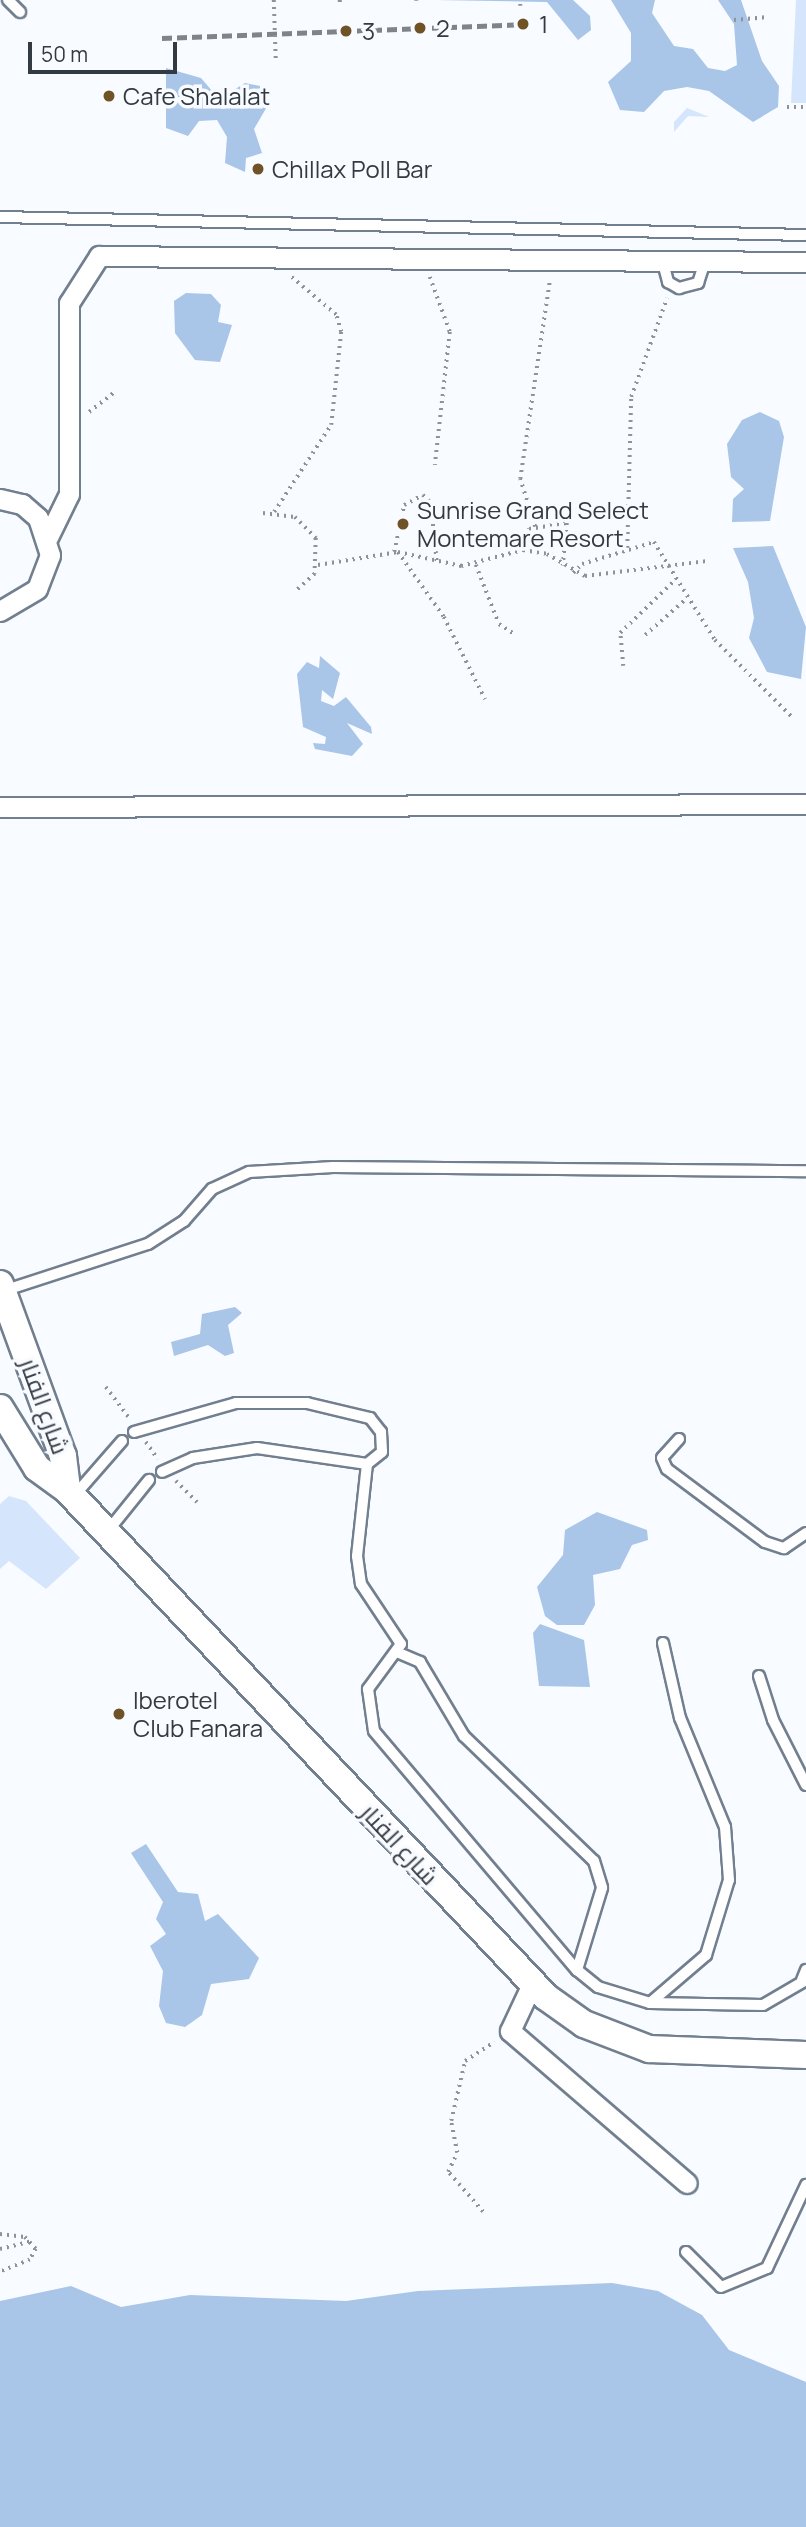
<!DOCTYPE html>
<meta charset="utf-8">
<style>
body{margin:0}
#map{position:relative;width:806px;height:2527px;overflow:hidden;background:#f8fbff;font-family:Manrope,Cairo,sans-serif}
div>[style]{position:absolute}
[style*='--x']{left:calc(var(--x)*1px);top:calc(var(--y)*1px);width:calc(var(--w)*1px);rotate:calc(var(--a)*1deg)}
.green>*{inset:0;background:#d5e6fc}
.water>*{inset:0;background:#a9c5e8}
.path>*{height:3.5px;margin-top:-1.75px;transform-origin:0;background:repeating-linear-gradient(90deg,#8f9399 0 2px,transparent 0 7px)}
.roads{filter:drop-shadow(2px 0 #727f8f) drop-shadow(-2px 0 #727f8f) drop-shadow(0 2px #727f8f) drop-shadow(0 -2px #727f8f)}
.lane>*{height:10px;margin:-5px;padding:0 5px;transform-origin:5px;border-radius:5px;background:#fff}
.street>*{height:19px;margin:-9.5px;padding:0 9.5px;transform-origin:9.5px;border-radius:9.5px;background:#fff}
.secondary>*{height:26px;margin:-13px;padding:0 13px;transform-origin:13px;border-radius:13px;background:#fff}
.rail>*{height:5px;margin-top:-2.5px;transform-origin:0;background:repeating-linear-gradient(90deg,#7f848a 0 10px,transparent 0 15px)}
.path-bridge>*{height:3.5px;margin-top:-1.75px;transform-origin:0;background:repeating-linear-gradient(90deg,#8f9399 0 2px,transparent 0 7px)}
.dots>*{width:19px;height:19px;translate:-50% -50%;box-sizing:border-box;border:4px solid #f8fbff;border-radius:50%}
span{translate:-50% -50%;white-space:nowrap;text-align:center;line-height:1.15;-webkit-text-stroke:7px #f8fbff;paint-order:stroke}
.poi-label{font-size:24px;color:#343a41}
.left{translate:0 -50%;text-align:left}
.street-label{font-size:24px;color:#343a41}
.scale{position:absolute;left:28px;top:42px;width:149px;height:32px;box-sizing:border-box;border:4px solid #343a41;border-top:0;padding-left:9px;font-size:21px;line-height:24px;white-space:nowrap;color:#343a41;-webkit-text-stroke:5px #f8fbff;paint-order:stroke}
</style>
<div id="map">
<div class="green">
<i style="clip-path:polygon(796px 0,806px 0,806px 103px,791px 103px)"></i>
<i style="clip-path:polygon(687px 108px,709px 117px,688px 116px,674px 132px,674px 122px)"></i>
<i style="clip-path:polygon(9px 1496px,26px 1501px,80px 1558px,46px 1589px,9px 1561px,0 1569px,0 1504px)"></i>
</div>
<div class="water">
<i style="clip-path:polygon(436px 0,573px 0,590px 16px,591px 30px,578px 40px,547px 2px)"></i>
<i style="clip-path:polygon(611px 0,655px 0,652px 13px,674px 46px,693px 49px,708px 68px,725px 71px,737px 65px,734px 24px,718px 0,741px 0,762px 61px,779px 86px,778px 107px,753px 122px,709px 91px,687px 87px,664px 91px,644px 112px,620px 110px,608px 82px,631px 61px,631px 33px)"></i>
<i style="clip-path:polygon(166px 68px,201px 78px,219px 99px,245px 83px,265px 87px,268px 105px,254px 129px,262px 153px,246px 158px,245px 172px,225px 163px,227px 137px,217px 120px,199px 121px,188px 136px,166px 128px)"></i>
<i style="clip-path:polygon(186px 293px,211px 294px,221px 305px,218px 322px,232px 325px,220px 362px,195px 360px,175px 333px,174px 301px)"></i>
<i style="clip-path:polygon(760px 412px,779px 421px,784px 437px,770px 521px,732px 522px,733px 499px,744px 489px,731px 477px,727px 444px,742px 420px)"></i>
<i style="clip-path:polygon(773px 546px,806px 627px,801px 679px,767px 672px,749px 638px,754px 618px,748px 582px,733px 548px)"></i>
<i style="clip-path:polygon(320px 656px,340px 673px,333px 699px,322px 690px,321px 701px,334px 706px,346px 697px,371px 727px,372px 734px,347px 723px,363px 744px,352px 756px,315px 749px,313px 743px,325px 744px,326px 737px,303px 727px,297px 674px,307px 662px,319px 668px)"></i>
<i style="clip-path:polygon(235px 1307px,242px 1313px,228px 1325px,234px 1353px,225px 1356px,208px 1345px,174px 1356px,171px 1342px,200px 1334px,202px 1314px)"></i>
<i style="clip-path:polygon(597px 1512px,647px 1530px,648px 1540px,632px 1545px,620px 1569px,593px 1575px,595px 1605px,584px 1625px,557px 1625px,545px 1616px,537px 1587px,563px 1555px,565px 1530px)"></i>
<i style="clip-path:polygon(540px 1624px,584px 1640px,590px 1687px,539px 1686px,533px 1633px)"></i>
<i style="clip-path:polygon(146px 1844px,178px 1892px,198px 1894px,205px 1921px,218px 1914px,259px 1958px,249px 1979px,211px 1984px,202px 2015px,185px 2027px,166px 2023px,159px 2006px,163px 1971px,150px 1946px,166px 1934px,156px 1919px,163px 1902px,131px 1853px)"></i>
<i style="clip-path:polygon(612px 2283px,658px 2291px,702px 2315px,729px 2350px,806px 2382px,806px 2527px,0 2527px,0 2301px,71px 2286px,121px 2307px,190px 2295px,346px 2301px,418px 2291px)"></i>
</div>
<div class="path">
<i style="--x:340;--y:0;--w:5;--a:90"></i>
<i style="--x:416;--y:1;--w:1;--a:-90"></i>
<i style="--x:520;--y:6;--w:6;--a:-90"></i>
<i style="--x:734;--y:20;--w:33;--a:-5"></i>
<i style="--x:787;--y:107;--w:19;--a:0"></i>
<i style="--x:430;--y:277;--w:59;--a:70"></i>
<i style="--x:450;--y:332;--w:134;--a:96.4"></i>
<i style="--x:89;--y:412;--w:33;--a:-38"></i>
<i style="--x:274;--y:512;--w:104;--a:-56.8"></i>
<i style="--x:331;--y:425;--w:94;--a:-83.9"></i>
<i style="--x:341;--y:332;--w:18;--a:-106"></i>
<i style="--x:336;--y:315;--w:59;--a:-139.8"></i>
<i style="--x:263;--y:513;--w:32;--a:7"></i>
<i style="--x:295;--y:517;--w:30;--a:45"></i>
<i style="--x:316;--y:538;--w:36;--a:92"></i>
<i style="--x:315;--y:574;--w:27;--a:138"></i>
<i style="--x:535;--y:527;--w:50;--a:-107.4"></i>
<i style="--x:520;--y:479;--w:202;--a:-81.5"></i>
<i style="--x:627;--y:548;--w:151;--a:-88.5"></i>
<i style="--x:631;--y:397;--w:105;--a:-70"></i>
<i style="--x:523;--y:550;--w:22;--a:-74"></i>
<i style="--x:529;--y:529;--w:38;--a:-9"></i>
<i style="--x:567;--y:523;--w:43;--a:95.3"></i>
<i style="--x:394;--y:552;--w:48;--a:-78"></i>
<i style="--x:404;--y:505;--w:21;--a:-28"></i>
<i style="--x:423;--y:495;--w:11;--a:45"></i>
<i style="--x:431;--y:503;--w:59;--a:84.2"></i>
<i style="--x:398;--y:552;--w:80;--a:54.7"></i>
<i style="--x:444;--y:617;--w:92;--a:63.4"></i>
<i style="--x:318;--y:565;--w:81;--a:-9.2"></i>
<i style="--x:398;--y:552;--w:65;--a:12.5"></i>
<i style="--x:461;--y:566;--w:64;--a:-14.5"></i>
<i style="--x:523;--y:550;--w:24;--a:9"></i>
<i style="--x:547;--y:554;--w:44;--a:30.1"></i>
<i style="--x:585;--y:576;--w:124;--a:-7"></i>
<i style="--x:476;--y:565;--w:63;--a:68.7"></i>
<i style="--x:499;--y:624;--w:17;--a:33"></i>
<i style="--x:573;--y:573;--w:13;--a:-45"></i>
<i style="--x:582;--y:564;--w:75;--a:-17"></i>
<i style="--x:654;--y:542;--w:115;--a:58.1"></i>
<i style="--x:715;--y:640;--w:110;--a:45"></i>
<i style="--x:645;--y:635;--w:56;--a:-41.4"></i>
<i style="--x:623;--y:666;--w:33;--a:-95"></i>
<i style="--x:620;--y:633;--w:75;--a:-43.9"></i>
<i style="--x:106;--y:1387;--w:40;--a:53"></i>
<i style="--x:146;--y:1442;--w:21;--a:55"></i>
<i style="--x:176;--y:1481;--w:30;--a:45"></i>
<i style="--x:483;--y:2212;--w:53;--a:-131.2"></i>
<i style="--x:448;--y:2172;--w:21;--a:-65"></i>
<i style="--x:457;--y:2153;--w:33;--a:-101"></i>
<i style="--x:451;--y:2121;--w:62;--a:-76.9"></i>
<i style="--x:465;--y:2061;--w:35;--a:-33"></i>
<i style="--x:0;--y:2234;--w:25;--a:7"></i>
<i style="--x:25;--y:2237;--w:16;--a:47"></i>
<i style="--x:36;--y:2249;--w:13;--a:119"></i>
<i style="--x:30;--y:2260;--w:32;--a:158"></i>
<i style="--x:0;--y:2249;--w:33;--a:-14"></i>
</div>
<div class="roads">
<div class="lane">
<i style="--x:8;--y:0;--w:17;--a:45"></i>
<i style="--x:0;--y:217;--w:806;--a:1.28"></i>
<i style="--x:663;--y:263;--w:20;--a:75"></i>
<i style="--x:668;--y:282;--w:13;--a:29"></i>
<i style="--x:679;--y:288;--w:20;--a:-15"></i>
<i style="--x:698;--y:283;--w:19;--a:-72"></i>
<i style="--x:3;--y:1291;--w:152;--a:-18"></i>
<i style="--x:148;--y:1244;--w:43;--a:-32.6"></i>
<i style="--x:184;--y:1221;--w:43;--a:-48.8"></i>
<i style="--x:212;--y:1189;--w:41;--a:-24.7"></i>
<i style="--x:249;--y:1172;--w:84;--a:-3.4"></i>
<i style="--x:333;--y:1167;--w:473;--a:0.5"></i>
<i style="--x:134;--y:1432;--w:106;--a:-15.9"></i>
<i style="--x:236;--y:1403;--w:71;--a:0"></i>
<i style="--x:307;--y:1403;--w:65;--a:13.4"></i>
<i style="--x:370;--y:1418;--w:18;--a:52"></i>
<i style="--x:381;--y:1432;--w:20;--a:87"></i>
<i style="--x:382;--y:1452;--w:19;--a:141"></i>
<i style="--x:367;--y:1464;--w:111;--a:-171.7"></i>
<i style="--x:257;--y:1448;--w:65;--a:171.1"></i>
<i style="--x:193;--y:1458;--w:34;--a:156"></i>
<i style="--x:679;--y:1439;--w:25;--a:132"></i>
<i style="--x:662;--y:1458;--w:12;--a:66"></i>
<i style="--x:667;--y:1469;--w:122;--a:36.7"></i>
<i style="--x:765;--y:1542;--w:20;--a:18"></i>
<i style="--x:784;--y:1548;--w:27;--a:-34"></i>
<i style="--x:367;--y:1464;--w:93;--a:96.2"></i>
<i style="--x:357;--y:1556;--w:28;--a:82"></i>
<i style="--x:361;--y:1584;--w:72;--a:56.3"></i>
<i style="--x:401;--y:1644;--w:56;--a:126.3"></i>
<i style="--x:368;--y:1689;--w:42;--a:81.9"></i>
<i style="--x:374;--y:1731;--w:314;--a:49.7"></i>
<i style="--x:577;--y:1970;--w:27;--a:39"></i>
<i style="--x:598;--y:1987;--w:54;--a:17.1"></i>
<i style="--x:650;--y:2003;--w:74;--a:-40.6"></i>
<i style="--x:706;--y:1955;--w:78;--a:-73"></i>
<i style="--x:729;--y:1880;--w:53;--a:-94.3"></i>
<i style="--x:725;--y:1827;--w:118;--a:-112.4"></i>
<i style="--x:680;--y:1718;--w:77;--a:-102.8"></i>
<i style="--x:74;--y:1496;--w:73;--a:-48.9"></i>
<i style="--x:107;--y:1532;--w:67;--a:-51.1"></i>
<i style="--x:399;--y:1653;--w:23;--a:23"></i>
<i style="--x:420;--y:1662;--w:86;--a:59.3"></i>
<i style="--x:464;--y:1736;--w:180;--a:43.9"></i>
<i style="--x:594;--y:1861;--w:28;--a:73"></i>
<i style="--x:602;--y:1888;--w:86;--a:107"></i>
<i style="--x:759;--y:1676;--w:46;--a:72.3"></i>
<i style="--x:773;--y:1720;--w:73;--a:63.1"></i>
<i style="--x:802;--y:1980;--w:11;--a:-68"></i>
<i style="--x:650;--y:2003;--w:113;--a:1"></i>
<i style="--x:763;--y:2005;--w:50;--a:-30.2"></i>
<i style="--x:686;--y:2252;--w:49;--a:45"></i>
<i style="--x:721;--y:2287;--w:50;--a:-22.4"></i>
<i style="--x:767;--y:2268;--w:92;--a:-64.8"></i>
</div>
<div class="street">
<i style="--x:0;--y:499;--w:23;--a:13"></i>
<i style="--x:22;--y:504;--w:21;--a:41"></i>
<i style="--x:38;--y:518;--w:39;--a:72"></i>
<i style="--x:50;--y:555;--w:36;--a:111"></i>
<i style="--x:37;--y:589;--w:43;--a:149.3"></i>
<i style="--x:48;--y:537;--w:48;--a:-64"></i>
<i style="--x:69;--y:494;--w:191;--a:-90"></i>
<i style="--x:69;--y:303;--w:56;--a:-57.4"></i>
<i style="--x:99;--y:256;--w:707;--a:0.49"></i>
<i style="--x:0;--y:807;--w:806;--a:-0.21"></i>
<i style="--x:532;--y:1984;--w:52;--a:115.1"></i>
<i style="--x:510;--y:2031;--w:233;--a:40.7"></i>
</div>
<div class="secondary">
<i style="--x:0;--y:1284;--w:183;--a:69.9"></i>
<i style="--x:63;--y:1456;--w:34;--a:83"></i>
<i style="--x:0;--y:1408;--w:70;--a:58.3"></i>
<i style="--x:37;--y:1468;--w:37;--a:36"></i>
<i style="--x:67;--y:1490;--w:697;--a:46.63"></i>
<i style="--x:546;--y:1997;--w:47;--a:35.4"></i>
<i style="--x:584;--y:2024;--w:70;--a:21"></i>
<i style="--x:649;--y:2049;--w:157;--a:2.2"></i>
</div>
</div>
<div class="rail">
<i style="--x:162;--y:38;--w:361;--a:-2.2"></i>
</div>
<div class="path-bridge">
<i style="--x:274;--y:0;--w:60;--a:88.1"></i>
</div>
<div class="dots">
<i style="left:523px;top:24px;background:#705227"></i>
<i style="left:420px;top:28px;background:#705227"></i>
<i style="left:346px;top:31px;background:#705227"></i>
<i style="left:109px;top:96px;background:#705227"></i>
<i style="left:258px;top:169px;background:#705227"></i>
<i style="left:403px;top:524px;background:#705227"></i>
<i style="left:119px;top:1714px;background:#705227"></i>
</div>
<div class="poi-label">
<span class="left" style="left:539px;top:24px">1</span>
<span class="left" style="left:436px;top:28px">2</span>
<span class="left" style="left:362px;top:31px">3</span>
<span class="left" style="left:123px;top:96px">Cafe Shalalat</span>
<span class="left" style="left:272px;top:169px">Chillax Poll Bar</span>
<span class="left" style="left:417px;top:524px">Sunrise Grand Select<br>Montemare Resort</span>
<span class="left" style="left:133px;top:1714px">Iberotel<br>Club Fanara</span>
</div>
<div class="street-label">
<span style="left:45px;top:1406px;rotate:70deg">شارع الفنار</span>
<span style="left:400px;top:1844px;rotate:47deg">شارع الفنار</span>
</div>
<div class="scale">50 m</div>
</div>
